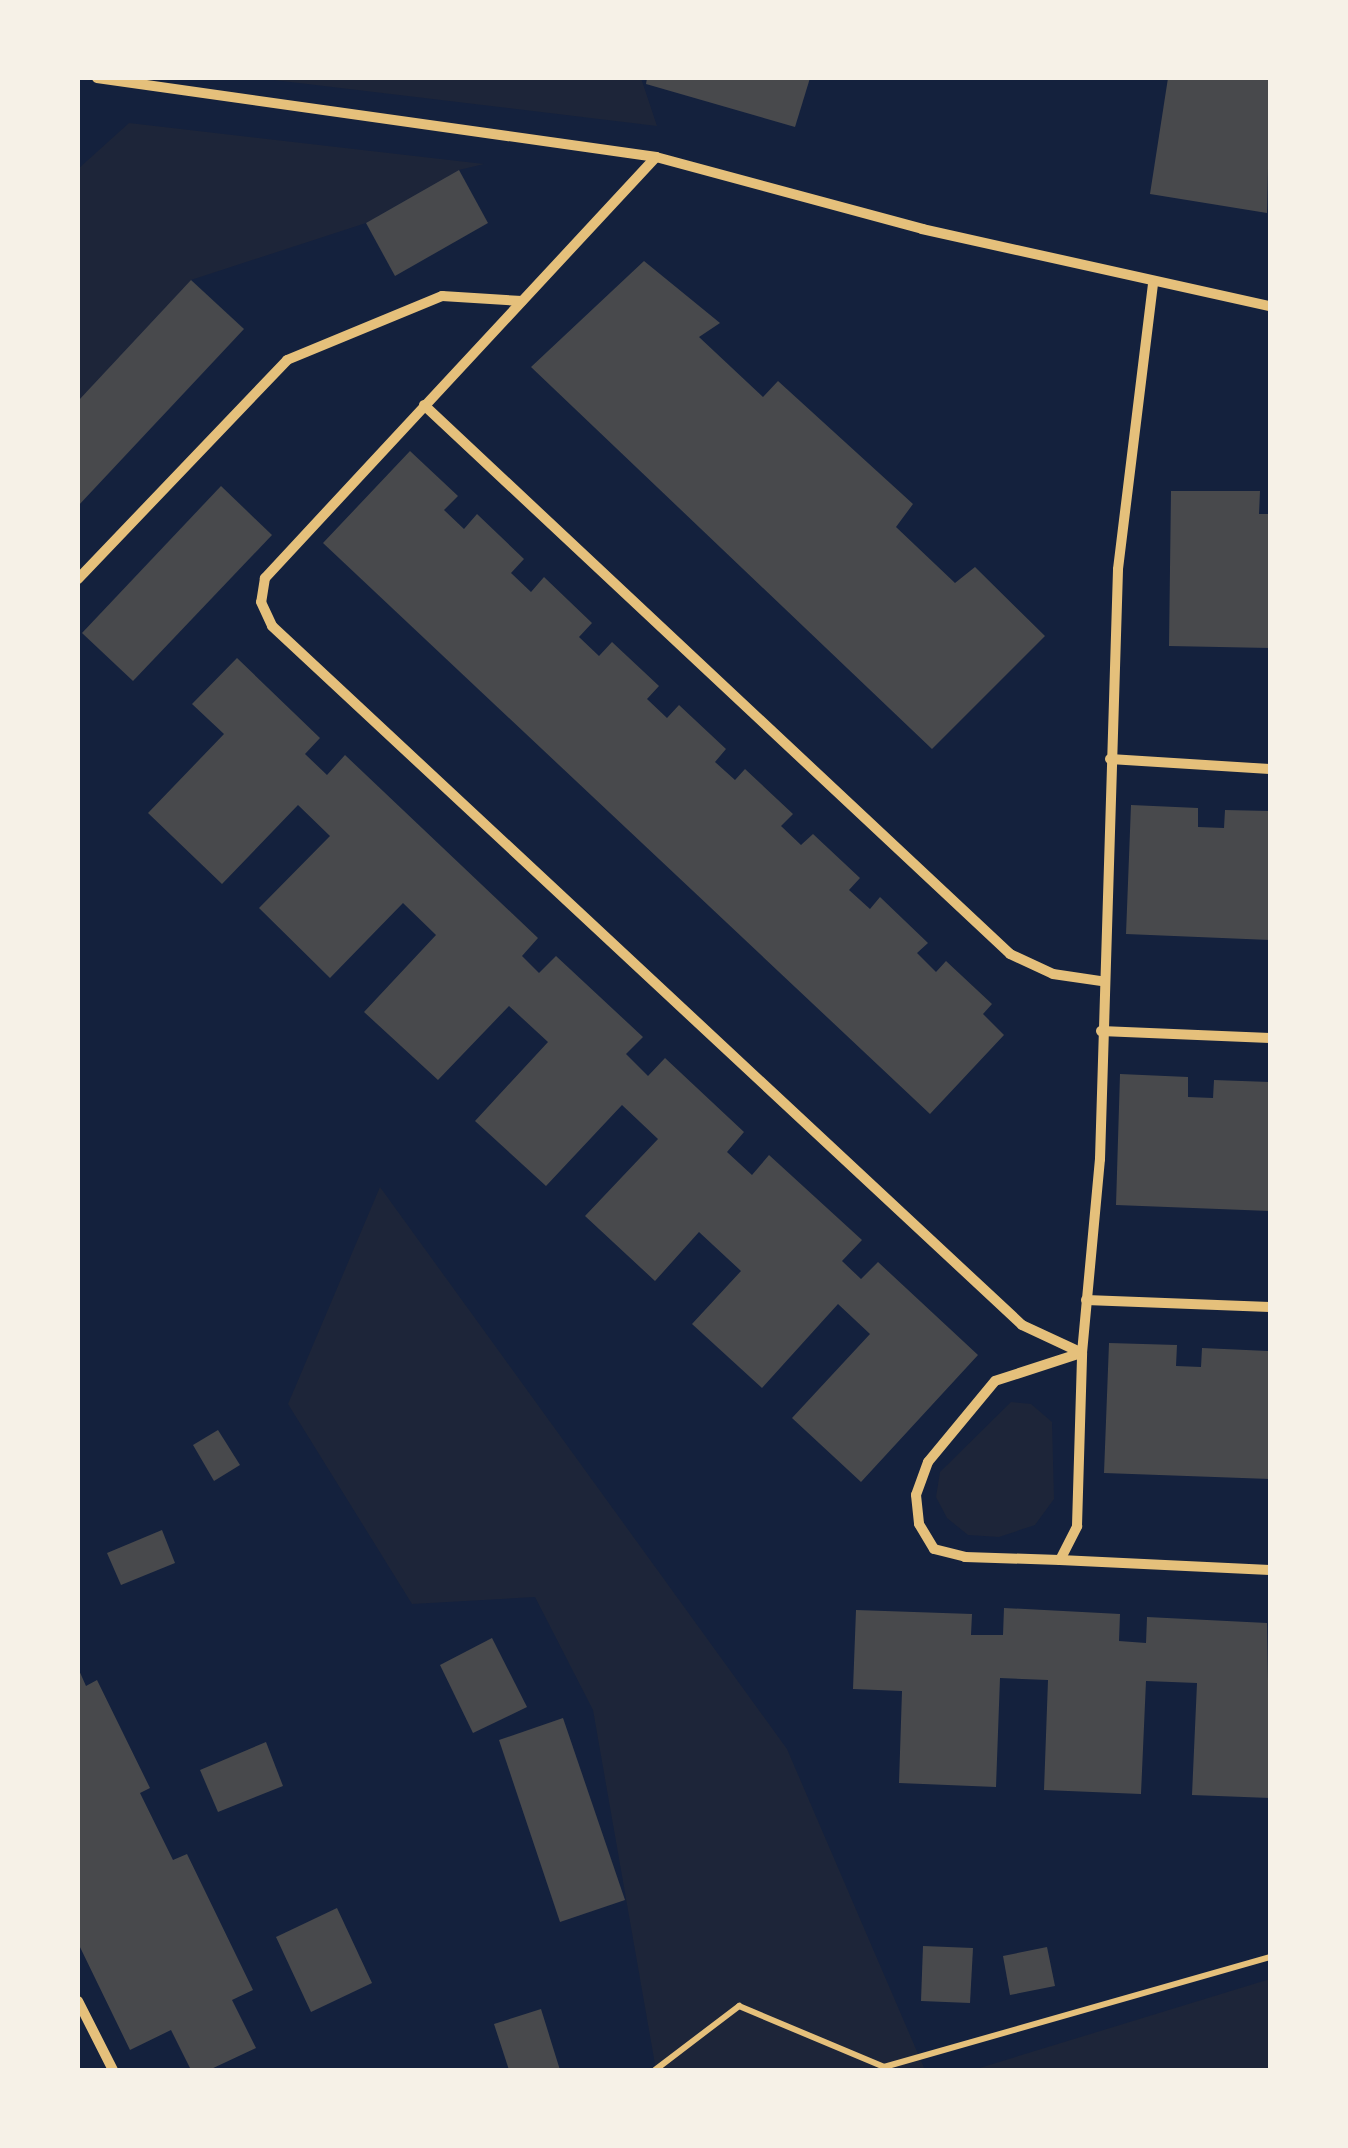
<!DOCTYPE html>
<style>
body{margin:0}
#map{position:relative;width:1348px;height:2148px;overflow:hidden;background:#14213d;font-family:Arial,sans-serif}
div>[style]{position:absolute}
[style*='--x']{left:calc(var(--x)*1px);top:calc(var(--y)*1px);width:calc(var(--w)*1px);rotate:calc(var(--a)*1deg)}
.green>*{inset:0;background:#1d2539}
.building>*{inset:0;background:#48494c}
.path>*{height:6px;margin:-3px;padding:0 3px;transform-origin:3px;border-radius:3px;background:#e5c07b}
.minor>*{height:10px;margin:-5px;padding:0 5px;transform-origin:5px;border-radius:5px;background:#e5c07b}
span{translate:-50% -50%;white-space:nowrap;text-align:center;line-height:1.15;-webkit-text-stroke:10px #f6f1e7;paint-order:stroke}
.frame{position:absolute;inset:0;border:80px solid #f6f1e7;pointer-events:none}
</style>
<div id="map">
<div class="green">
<i style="clip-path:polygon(257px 78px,641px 78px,657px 126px)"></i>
<i style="clip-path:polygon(129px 123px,484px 164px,459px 170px,366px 223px,191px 280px,78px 401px,78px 169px)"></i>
<i style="clip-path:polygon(380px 1187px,787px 1749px,925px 2070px,656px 2070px,593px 1710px,535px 1597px,412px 1604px,288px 1404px)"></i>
<i style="clip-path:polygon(1011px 1402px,1031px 1404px,1052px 1422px,1054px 1499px,1035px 1525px,999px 1537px,968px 1535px,947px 1518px,936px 1497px,940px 1472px)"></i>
<i style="clip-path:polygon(1270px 1979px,1270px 2070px,973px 2070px)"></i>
</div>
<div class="building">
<i style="clip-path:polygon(647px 78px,810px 78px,795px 127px,646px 84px)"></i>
<i style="clip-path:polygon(1168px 78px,1270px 78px,1267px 213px,1150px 194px)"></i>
<i style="clip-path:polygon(459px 170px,488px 223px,395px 276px,366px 223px)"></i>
<i style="clip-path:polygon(644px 261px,720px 323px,699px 337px,763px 397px,778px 381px,913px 504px,896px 527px,955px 583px,975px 567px,1045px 636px,932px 749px,531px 367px)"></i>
<i style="clip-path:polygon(191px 280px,244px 329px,78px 506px,78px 401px)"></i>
<i style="clip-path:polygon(410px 451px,458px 496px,444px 510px,464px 529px,477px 514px,524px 559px,511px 573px,531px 592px,544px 577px,592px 623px,579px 637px,599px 656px,612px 642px,659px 686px,647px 699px,667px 718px,679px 705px,726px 749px,715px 762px,735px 780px,745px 769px,793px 814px,781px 826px,801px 845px,813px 834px,860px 878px,849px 890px,870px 909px,880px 897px,928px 943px,917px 953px,936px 972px,946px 961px,992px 1004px,983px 1014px,1004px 1035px,930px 1114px,323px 543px)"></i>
<i style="clip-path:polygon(221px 486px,272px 535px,133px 681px,82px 633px)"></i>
<i style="clip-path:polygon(1171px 491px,1260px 491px,1259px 514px,1270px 514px,1270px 648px,1169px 646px)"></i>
<i style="clip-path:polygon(237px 658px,320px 738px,305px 754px,327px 775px,345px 755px,538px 938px,522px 956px,539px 973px,556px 956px,643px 1037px,626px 1054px,648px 1076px,665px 1058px,744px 1132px,727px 1152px,752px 1175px,769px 1155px,862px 1240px,842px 1261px,861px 1279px,878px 1262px,978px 1355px,861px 1482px,792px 1418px,870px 1334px,838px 1304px,762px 1388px,692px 1324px,741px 1271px,699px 1232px,655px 1281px,585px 1216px,658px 1139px,622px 1105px,546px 1186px,475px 1121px,548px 1042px,509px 1006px,438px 1080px,364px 1012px,436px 935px,403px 903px,330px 978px,259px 908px,330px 836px,298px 805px,222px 884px,148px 813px,224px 734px,192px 704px)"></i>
<i style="clip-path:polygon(1131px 805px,1198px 808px,1198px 827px,1224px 828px,1225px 810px,1270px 811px,1270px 940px,1126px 934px)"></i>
<i style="clip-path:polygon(1120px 1074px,1188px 1077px,1188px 1097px,1213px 1098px,1214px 1080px,1270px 1082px,1270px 1211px,1116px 1205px)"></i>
<i style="clip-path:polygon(1109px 1343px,1177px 1345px,1176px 1366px,1201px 1367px,1202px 1348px,1268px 1351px,1270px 1479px,1104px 1473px)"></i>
<i style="clip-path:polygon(218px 1430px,240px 1465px,214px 1481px,193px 1445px)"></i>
<i style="clip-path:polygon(162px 1530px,175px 1563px,121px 1585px,107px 1553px)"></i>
<i style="clip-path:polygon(1004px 1608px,1120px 1614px,1119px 1641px,1146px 1643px,1147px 1617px,1267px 1623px,1270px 1798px,1192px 1795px,1197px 1683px,1146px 1681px,1141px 1794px,1044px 1790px,1048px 1680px,1000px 1678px,996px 1787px,899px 1783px,902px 1691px,853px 1689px,856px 1610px,972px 1614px,971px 1635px,1003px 1635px)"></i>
<i style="clip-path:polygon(492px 1638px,527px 1707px,473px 1733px,440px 1665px)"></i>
<i style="clip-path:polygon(78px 1668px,86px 1686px,97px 1680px,150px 1788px,140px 1793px,173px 1860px,187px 1854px,253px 1990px,232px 2000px,256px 2048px,209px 2070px,191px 2070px,171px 2030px,130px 2050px,78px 1943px)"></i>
<i style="clip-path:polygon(563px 1718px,625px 1900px,560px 1922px,499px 1740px)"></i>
<i style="clip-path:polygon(266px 1742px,283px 1786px,218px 1812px,200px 1770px)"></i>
<i style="clip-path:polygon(337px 1908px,372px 1983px,311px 2012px,276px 1937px)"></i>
<i style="clip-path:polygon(923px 1946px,973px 1948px,970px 2003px,921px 2001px)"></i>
<i style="clip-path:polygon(1047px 1947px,1055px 1986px,1010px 1995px,1003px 1956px)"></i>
<i style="clip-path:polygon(541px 2009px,560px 2070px,509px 2070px,494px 2024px)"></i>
</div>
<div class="path">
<i style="--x:655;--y:2070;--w:106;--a:-37.3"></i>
<i style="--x:739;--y:2006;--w:157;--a:22.8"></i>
<i style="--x:884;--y:2067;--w:401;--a:-15.9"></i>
</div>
<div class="minor">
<i style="--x:97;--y:78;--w:565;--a:8.04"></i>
<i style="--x:656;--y:157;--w:276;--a:15.1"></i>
<i style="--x:922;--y:229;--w:356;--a:12.5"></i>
<i style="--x:656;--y:157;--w:575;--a:132.88"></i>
<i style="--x:265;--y:578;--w:24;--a:99"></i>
<i style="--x:261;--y:602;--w:26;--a:65"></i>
<i style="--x:272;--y:626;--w:1025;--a:42.98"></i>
<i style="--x:1022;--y:1325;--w:66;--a:25"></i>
<i style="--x:424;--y:405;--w:803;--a:43.13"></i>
<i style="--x:1010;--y:954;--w:47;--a:24.9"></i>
<i style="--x:1053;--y:974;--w:49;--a:8.3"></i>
<i style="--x:78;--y:579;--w:303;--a:-46.3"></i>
<i style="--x:287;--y:360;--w:168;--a:-22.4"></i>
<i style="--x:442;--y:296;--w:80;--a:3.6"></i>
<i style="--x:1110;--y:759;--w:160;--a:3.6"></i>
<i style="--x:1101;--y:1031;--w:169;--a:2.4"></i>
<i style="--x:1086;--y:1300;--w:184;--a:2.2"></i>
<i style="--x:1081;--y:1353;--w:90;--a:162"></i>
<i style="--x:995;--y:1381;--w:105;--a:129.6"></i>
<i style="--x:928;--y:1462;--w:35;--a:110"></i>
<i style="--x:916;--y:1495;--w:29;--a:84"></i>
<i style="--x:919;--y:1524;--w:29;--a:59"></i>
<i style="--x:934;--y:1549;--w:32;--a:14"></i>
<i style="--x:965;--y:1557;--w:95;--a:1.8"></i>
<i style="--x:1060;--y:1560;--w:38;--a:-63"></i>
<i style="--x:1077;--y:1526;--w:173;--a:-88.3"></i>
<i style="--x:1082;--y:1353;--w:195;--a:-84.7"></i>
<i style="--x:1100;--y:1159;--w:590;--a:-88.25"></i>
<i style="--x:1118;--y:569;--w:286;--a:-83"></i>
<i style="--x:1060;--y:1560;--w:210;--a:2.7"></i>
<i style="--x:78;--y:2001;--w:77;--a:63.1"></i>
</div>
<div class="frame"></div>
</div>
